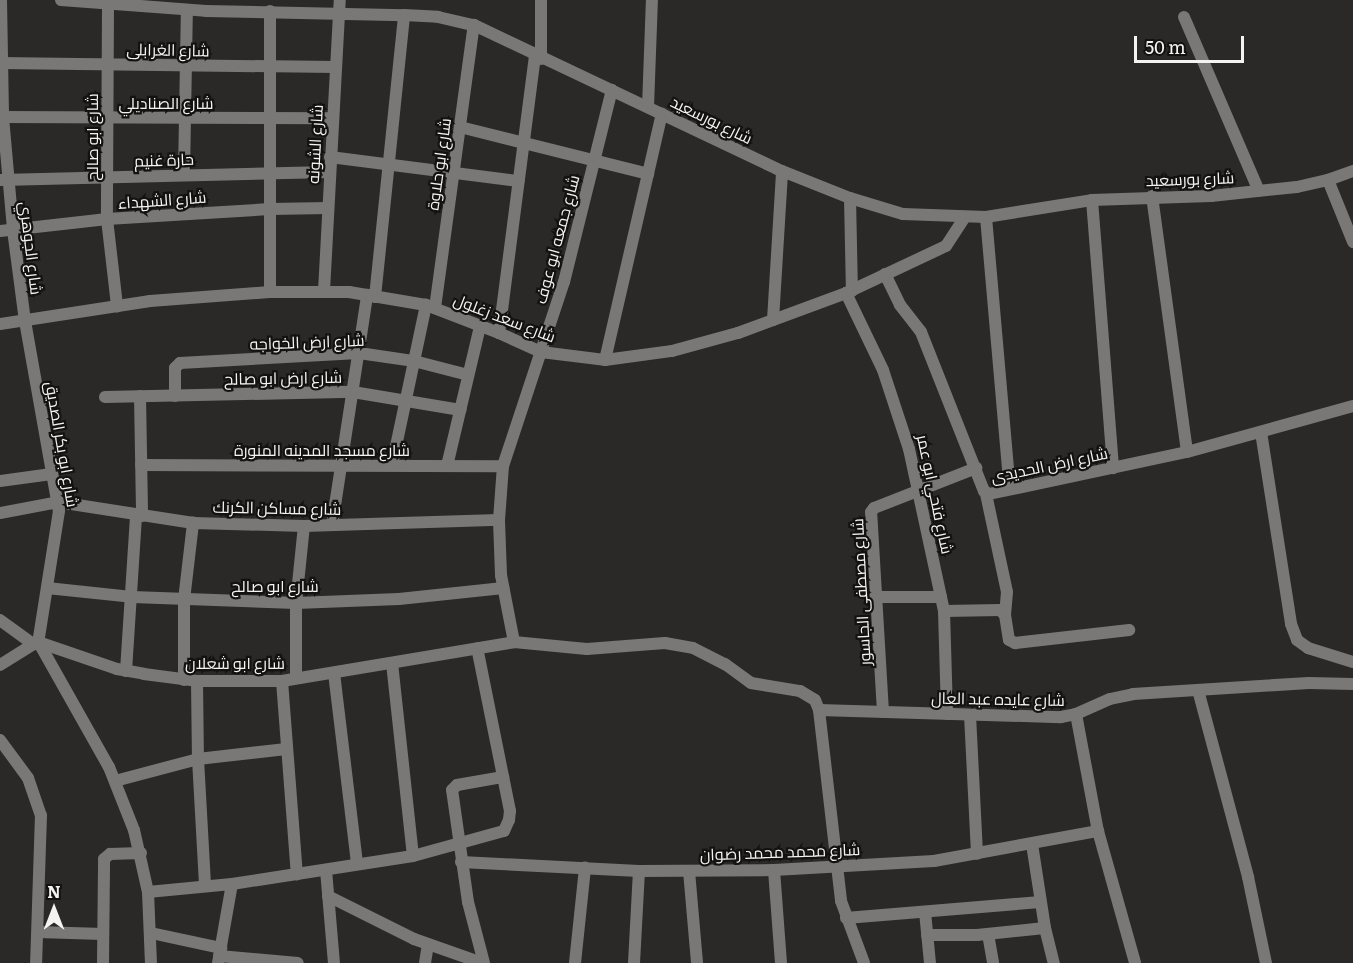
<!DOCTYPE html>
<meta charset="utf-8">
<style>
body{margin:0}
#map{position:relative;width:1353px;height:963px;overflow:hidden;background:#2b2927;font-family:Literata,Cairo,serif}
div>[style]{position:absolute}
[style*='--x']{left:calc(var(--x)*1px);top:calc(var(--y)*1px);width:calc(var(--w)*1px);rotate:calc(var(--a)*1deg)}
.street>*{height:12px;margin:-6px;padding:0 6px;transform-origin:6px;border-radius:6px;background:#7a7877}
span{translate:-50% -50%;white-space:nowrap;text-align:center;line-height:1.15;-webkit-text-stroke:4.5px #131211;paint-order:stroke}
.street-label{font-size:16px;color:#f4f3f2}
.north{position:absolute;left:24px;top:879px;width:60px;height:60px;-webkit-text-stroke:4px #131211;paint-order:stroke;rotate:0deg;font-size:16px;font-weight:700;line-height:24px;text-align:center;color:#f4f3f2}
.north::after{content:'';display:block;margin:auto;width:21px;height:27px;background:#f4f3f2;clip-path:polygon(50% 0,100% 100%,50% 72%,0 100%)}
.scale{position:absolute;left:1134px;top:36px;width:110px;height:27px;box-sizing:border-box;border:3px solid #f4f3f2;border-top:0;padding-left:8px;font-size:18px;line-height:21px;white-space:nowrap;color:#f4f3f2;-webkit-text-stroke:4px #131211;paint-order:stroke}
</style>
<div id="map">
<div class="street">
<i style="--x:1;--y:0;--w:117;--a:89"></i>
<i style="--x:3;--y:117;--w:113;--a:84.9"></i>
<i style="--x:13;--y:230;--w:92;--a:82.5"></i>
<i style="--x:25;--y:321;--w:193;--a:79.9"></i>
<i style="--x:59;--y:511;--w:134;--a:99"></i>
<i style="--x:61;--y:0;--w:145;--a:4.3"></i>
<i style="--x:206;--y:11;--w:198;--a:1.2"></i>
<i style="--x:404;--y:15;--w:34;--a:3"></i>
<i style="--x:438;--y:17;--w:37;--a:13"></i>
<i style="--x:474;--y:25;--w:335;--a:25.4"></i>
<i style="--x:777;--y:169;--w:79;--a:21.7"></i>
<i style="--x:850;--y:198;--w:55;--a:16.8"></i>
<i style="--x:903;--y:214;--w:83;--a:2.1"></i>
<i style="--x:986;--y:217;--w:107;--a:-9.1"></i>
<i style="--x:1092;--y:200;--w:119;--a:-1.9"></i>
<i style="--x:1211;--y:196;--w:86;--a:-6"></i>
<i style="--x:1297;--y:187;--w:32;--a:-13"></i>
<i style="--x:1328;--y:180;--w:27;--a:-20"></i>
<i style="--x:541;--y:0;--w:59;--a:90"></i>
<i style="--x:108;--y:5;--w:214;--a:90.3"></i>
<i style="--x:107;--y:219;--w:88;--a:83.4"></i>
<i style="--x:1184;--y:17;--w:189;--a:66.7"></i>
<i style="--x:0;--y:63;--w:336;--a:0.7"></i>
<i style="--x:648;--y:107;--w:107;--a:-87.9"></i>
<i style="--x:0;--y:117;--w:332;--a:0.2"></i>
<i style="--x:460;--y:127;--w:194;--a:14"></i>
<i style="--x:330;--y:157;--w:190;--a:7.3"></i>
<i style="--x:184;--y:175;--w:165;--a:-89"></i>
<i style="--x:1;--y:180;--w:328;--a:-1.4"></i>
<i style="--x:1328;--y:180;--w:67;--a:68"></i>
<i style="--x:1152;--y:196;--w:258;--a:82.2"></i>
<i style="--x:850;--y:198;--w:93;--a:88.8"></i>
<i style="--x:1092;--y:200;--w:269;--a:85.5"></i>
<i style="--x:986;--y:217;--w:273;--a:85"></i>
<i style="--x:0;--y:231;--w:108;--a:-6.4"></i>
<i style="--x:107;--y:219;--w:163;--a:-3.5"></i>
<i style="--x:270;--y:209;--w:58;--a:-1"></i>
<i style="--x:885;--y:274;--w:34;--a:64"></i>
<i style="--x:900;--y:305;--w:34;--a:52"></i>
<i style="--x:921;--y:332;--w:171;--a:68.4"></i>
<i style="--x:984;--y:491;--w:6;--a:31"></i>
<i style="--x:989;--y:494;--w:202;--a:-12"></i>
<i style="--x:1187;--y:452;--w:172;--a:-15.5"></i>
<i style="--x:324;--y:291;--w:291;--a:-86.9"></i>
<i style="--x:270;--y:292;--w:281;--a:-90"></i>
<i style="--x:846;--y:293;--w:85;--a:64.3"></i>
<i style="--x:883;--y:370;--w:83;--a:71.8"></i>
<i style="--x:909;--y:449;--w:166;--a:77.8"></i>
<i style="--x:944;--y:611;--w:103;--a:88.3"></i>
<i style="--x:375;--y:297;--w:283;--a:-84.1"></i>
<i style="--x:435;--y:308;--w:286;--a:-82.2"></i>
<i style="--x:773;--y:320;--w:149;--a:-86.5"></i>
<i style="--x:0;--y:324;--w:152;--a:-8.7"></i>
<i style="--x:150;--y:301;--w:120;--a:-4.3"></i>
<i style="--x:270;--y:292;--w:79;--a:0"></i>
<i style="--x:349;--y:292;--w:78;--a:9.6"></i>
<i style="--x:426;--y:305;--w:78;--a:21"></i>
<i style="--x:499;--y:333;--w:46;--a:24.3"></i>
<i style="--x:541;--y:352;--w:64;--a:7.1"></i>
<i style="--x:605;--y:360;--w:68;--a:-7.7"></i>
<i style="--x:672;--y:351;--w:68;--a:-15.3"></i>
<i style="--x:738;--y:333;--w:115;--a:-20.3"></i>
<i style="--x:846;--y:293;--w:110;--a:-25.2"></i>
<i style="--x:946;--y:246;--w:35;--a:-57"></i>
<i style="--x:499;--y:333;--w:279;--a:-82.6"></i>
<i style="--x:605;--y:360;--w:253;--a:-77"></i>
<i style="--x:140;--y:396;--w:120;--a:89"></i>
<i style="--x:175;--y:396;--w:28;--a:-90"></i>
<i style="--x:175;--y:368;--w:7;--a:-45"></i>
<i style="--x:180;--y:363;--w:179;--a:-3.2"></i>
<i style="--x:359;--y:353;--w:56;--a:8.3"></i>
<i style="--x:414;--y:361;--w:56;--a:14.5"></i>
<i style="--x:105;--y:397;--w:248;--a:-1.2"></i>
<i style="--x:353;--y:392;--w:109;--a:9.5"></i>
<i style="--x:1261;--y:432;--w:194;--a:81.1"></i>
<i style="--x:1291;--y:624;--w:17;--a:69"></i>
<i style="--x:1297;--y:640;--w:14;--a:36"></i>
<i style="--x:1308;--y:648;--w:47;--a:17.3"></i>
<i style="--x:141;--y:465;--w:362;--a:0.2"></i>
<i style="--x:392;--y:465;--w:164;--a:-78"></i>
<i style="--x:447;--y:466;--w:144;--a:-76.7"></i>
<i style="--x:0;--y:481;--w:52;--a:-7.7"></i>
<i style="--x:986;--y:494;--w:100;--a:77.9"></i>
<i style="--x:1007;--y:592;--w:23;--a:95"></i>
<i style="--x:0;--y:513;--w:59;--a:-10.7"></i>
<i style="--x:58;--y:502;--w:137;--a:8.8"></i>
<i style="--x:193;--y:523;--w:111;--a:1.5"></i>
<i style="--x:304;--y:526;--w:195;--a:-1.8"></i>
<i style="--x:332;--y:525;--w:233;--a:-81.3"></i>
<i style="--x:47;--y:588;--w:85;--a:6"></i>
<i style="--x:132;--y:597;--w:164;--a:2.1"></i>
<i style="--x:296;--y:603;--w:103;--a:-2.2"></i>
<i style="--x:399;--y:599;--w:105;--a:-6"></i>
<i style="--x:875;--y:597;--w:66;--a:0"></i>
<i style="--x:944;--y:611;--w:56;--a:-1"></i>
<i style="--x:1000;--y:610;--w:7;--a:45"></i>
<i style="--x:1005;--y:615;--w:25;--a:81"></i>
<i style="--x:1009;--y:640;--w:7;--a:27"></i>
<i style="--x:1015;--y:643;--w:115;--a:-6.5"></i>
<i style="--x:0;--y:620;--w:41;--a:36"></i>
<i style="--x:514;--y:642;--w:68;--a:-101"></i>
<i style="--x:501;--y:575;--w:55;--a:-92.1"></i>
<i style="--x:499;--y:520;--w:54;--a:-85.8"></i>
<i style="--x:503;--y:466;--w:194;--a:-71.7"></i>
<i style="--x:564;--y:282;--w:198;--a:-76"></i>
<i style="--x:39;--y:643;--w:142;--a:60.6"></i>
<i style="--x:109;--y:767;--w:68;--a:68.4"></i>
<i style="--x:134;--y:830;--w:64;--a:77.3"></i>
<i style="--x:148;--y:892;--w:71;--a:87.6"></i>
<i style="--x:392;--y:663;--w:194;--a:83.8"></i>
<i style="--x:0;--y:665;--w:39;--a:-32"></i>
<i style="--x:33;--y:644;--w:8;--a:-7"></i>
<i style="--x:41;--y:643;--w:80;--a:18.9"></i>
<i style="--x:117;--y:669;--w:27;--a:10"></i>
<i style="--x:144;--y:674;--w:53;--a:7.5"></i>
<i style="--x:197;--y:681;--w:85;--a:0"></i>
<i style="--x:282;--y:681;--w:235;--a:-9.5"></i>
<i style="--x:514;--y:642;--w:73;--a:5.5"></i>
<i style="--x:587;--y:649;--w:78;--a:-4.4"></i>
<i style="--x:665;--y:643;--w:28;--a:10"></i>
<i style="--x:693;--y:648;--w:36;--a:27"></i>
<i style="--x:725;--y:664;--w:32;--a:36"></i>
<i style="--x:751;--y:683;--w:50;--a:9.3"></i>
<i style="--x:800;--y:691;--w:17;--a:31"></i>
<i style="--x:815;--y:700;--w:11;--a:68"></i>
<i style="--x:819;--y:710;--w:192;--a:83.4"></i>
<i style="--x:841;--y:901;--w:66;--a:69.6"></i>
<i style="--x:126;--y:671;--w:156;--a:-86.3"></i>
<i style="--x:334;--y:673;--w:192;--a:83.1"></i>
<i style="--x:296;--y:678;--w:75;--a:-90"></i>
<i style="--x:296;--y:603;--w:77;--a:-84.1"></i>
<i style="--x:184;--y:680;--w:80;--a:-90"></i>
<i style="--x:184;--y:600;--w:78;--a:-83.3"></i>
<i style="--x:197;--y:681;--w:78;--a:89.3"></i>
<i style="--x:198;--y:759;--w:126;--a:86.8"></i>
<i style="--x:282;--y:681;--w:194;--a:85.6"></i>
<i style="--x:1198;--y:690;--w:194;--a:75"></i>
<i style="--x:1248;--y:877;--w:88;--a:78.2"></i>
<i style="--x:819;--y:710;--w:242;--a:1.7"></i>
<i style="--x:1061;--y:717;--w:15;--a:-11"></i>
<i style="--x:1076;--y:714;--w:37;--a:-24"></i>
<i style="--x:1110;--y:699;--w:24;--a:-12"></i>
<i style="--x:1133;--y:694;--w:176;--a:-3.6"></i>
<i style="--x:1309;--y:683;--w:44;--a:1.3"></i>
<i style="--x:883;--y:712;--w:200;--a:-93.4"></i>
<i style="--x:871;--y:512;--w:5;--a:-53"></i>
<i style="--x:874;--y:508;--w:110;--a:-21.4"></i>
<i style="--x:1076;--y:714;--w:119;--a:79.4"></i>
<i style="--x:1098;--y:831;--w:137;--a:74.3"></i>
<i style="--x:970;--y:715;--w:139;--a:87.1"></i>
<i style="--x:0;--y:740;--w:47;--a:53.6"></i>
<i style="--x:28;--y:778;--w:39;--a:71"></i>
<i style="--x:41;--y:815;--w:148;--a:91.9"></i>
<i style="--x:115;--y:781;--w:86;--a:-14.8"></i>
<i style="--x:198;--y:759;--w:89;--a:-6.5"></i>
<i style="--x:1032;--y:844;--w:85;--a:81.2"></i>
<i style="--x:1045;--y:928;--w:36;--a:76"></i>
<i style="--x:461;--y:862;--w:178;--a:2.9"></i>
<i style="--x:639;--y:871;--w:135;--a:-0.4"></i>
<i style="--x:774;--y:870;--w:160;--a:-3.2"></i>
<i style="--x:934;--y:861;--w:167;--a:-10.4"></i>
<i style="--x:326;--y:870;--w:93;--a:85.1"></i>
<i style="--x:774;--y:870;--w:93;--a:85.7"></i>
<i style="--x:689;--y:871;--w:92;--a:85"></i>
<i style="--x:148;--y:892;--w:84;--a:-5.4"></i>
<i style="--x:232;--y:884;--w:183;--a:-8.8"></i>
<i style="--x:413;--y:856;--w:94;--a:-15.4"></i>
<i style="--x:504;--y:831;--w:12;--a:-66"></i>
<i style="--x:509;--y:820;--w:9;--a:-84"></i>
<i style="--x:510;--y:811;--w:166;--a:-101.4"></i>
<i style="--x:328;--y:896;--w:96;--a:26.6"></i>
<i style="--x:414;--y:939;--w:72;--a:19.4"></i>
<i style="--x:925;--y:912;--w:51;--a:84.4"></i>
<i style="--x:846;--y:918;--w:195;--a:-4.7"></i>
<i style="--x:38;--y:932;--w:65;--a:1.8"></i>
<i style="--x:151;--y:933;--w:72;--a:12.1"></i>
<i style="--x:988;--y:934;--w:29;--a:80"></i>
<i style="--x:927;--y:935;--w:50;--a:0"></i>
<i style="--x:977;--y:935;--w:68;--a:-5.9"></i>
<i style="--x:219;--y:956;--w:79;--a:5.1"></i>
<i style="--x:103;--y:963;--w:104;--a:-89.4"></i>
<i style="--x:104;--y:859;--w:8;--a:-40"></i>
<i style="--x:110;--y:854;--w:31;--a:-2"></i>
<i style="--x:218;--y:963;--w:80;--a:-80"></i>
<i style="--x:425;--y:963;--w:18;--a:-81"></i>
<i style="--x:484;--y:963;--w:63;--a:-104.7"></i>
<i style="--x:468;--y:902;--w:113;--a:-98.1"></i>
<i style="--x:452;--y:790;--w:7;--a:-45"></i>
<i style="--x:457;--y:785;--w:47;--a:-9.9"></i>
<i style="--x:575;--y:963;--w:96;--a:-84"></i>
<i style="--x:634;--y:963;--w:92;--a:-86.9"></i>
</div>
<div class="street-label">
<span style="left:168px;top:49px;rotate:1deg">شارع الغرابلى</span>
<span style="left:166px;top:102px">شارع الصناديلي</span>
<span style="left:712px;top:119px;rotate:26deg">شارع بورسعيد</span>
<span style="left:91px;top:137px;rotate:-90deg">شارع ابو صالح</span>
<span style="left:314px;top:144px;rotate:-87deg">شارع الشونه</span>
<span style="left:164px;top:159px;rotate:-2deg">حارة غنيم</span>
<span style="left:438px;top:164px;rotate:-82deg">شارع ابو حلاوة</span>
<span style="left:1190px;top:178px;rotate:-2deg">شارع بورسعيد</span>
<span style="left:162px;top:199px;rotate:-4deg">شارع الشهداء</span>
<span style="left:556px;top:239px;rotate:-75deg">شارع جمعه ابو عوف</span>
<span style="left:32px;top:248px;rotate:83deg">شارع الجوهري</span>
<span style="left:505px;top:317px;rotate:21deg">شارع سعد زغلول</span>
<span style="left:307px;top:341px;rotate:-2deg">شارع ارض الخواجه</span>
<span style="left:283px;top:377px;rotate:-1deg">شارع ارض ابو صالح</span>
<span style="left:63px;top:444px;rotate:80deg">شارع ابو بكر الصديق</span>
<span style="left:322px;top:449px">شارع مسجد المدينه المنورة</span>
<span style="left:1049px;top:464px;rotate:-12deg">شارع ارض الحديدى</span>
<span style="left:936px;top:494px;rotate:78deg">شارع فتحي ابو عمر</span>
<span style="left:277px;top:507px;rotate:1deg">شارع مساكن الكرنك</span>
<span style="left:275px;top:585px">شارع ابو صالح</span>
<span style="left:860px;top:592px;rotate:-93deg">شارع مصطفى الجاسور</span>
<span style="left:235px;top:662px">شارع ابو شعلان</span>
<span style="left:998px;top:698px;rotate:1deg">شارع عايده عبد العال</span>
<span style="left:780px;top:851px;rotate:-2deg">شارع محمد محمد رضوان</span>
</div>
<div class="north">N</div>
<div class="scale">50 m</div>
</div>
